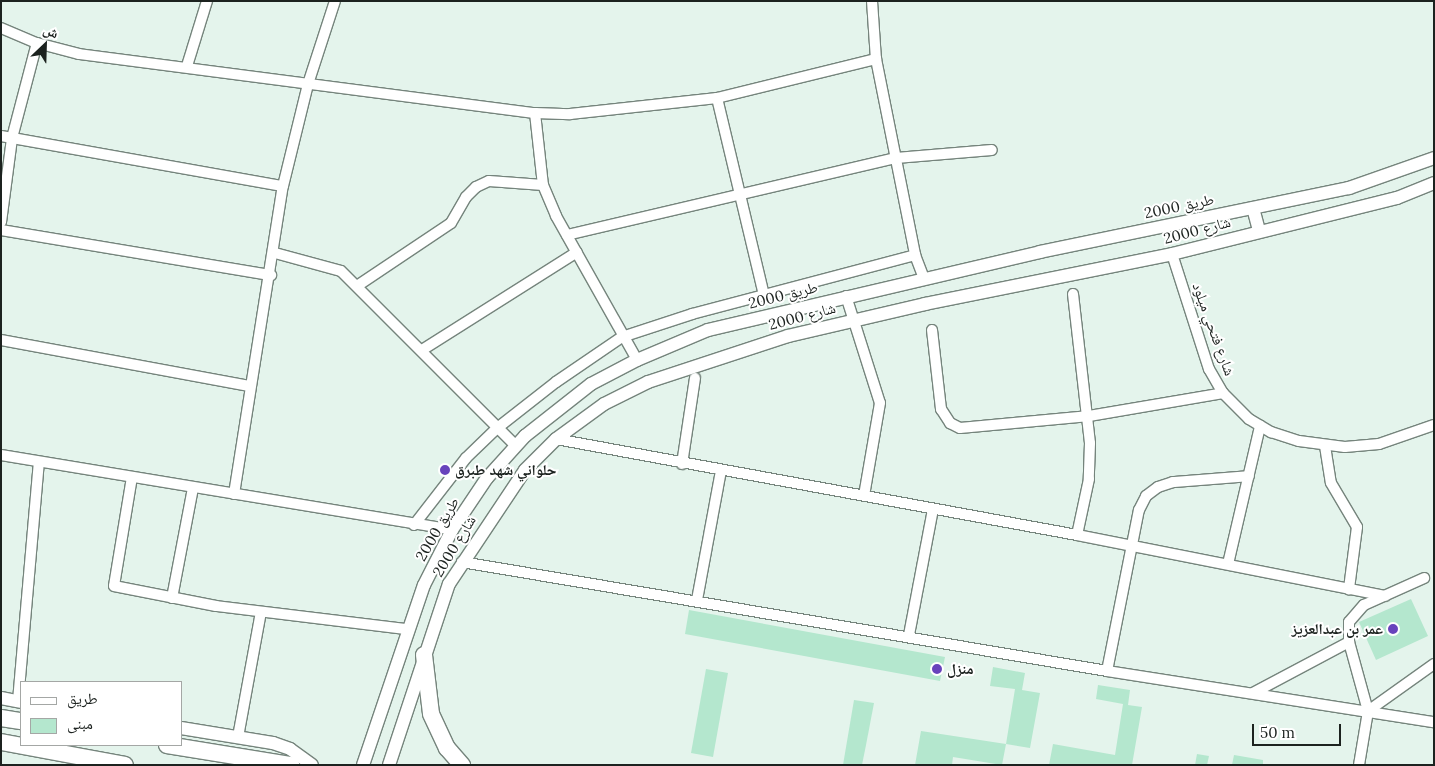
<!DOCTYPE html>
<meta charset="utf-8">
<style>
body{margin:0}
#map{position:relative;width:1435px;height:766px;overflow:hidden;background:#e4f4ec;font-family:Lora,"Noto Naskh Arabic",serif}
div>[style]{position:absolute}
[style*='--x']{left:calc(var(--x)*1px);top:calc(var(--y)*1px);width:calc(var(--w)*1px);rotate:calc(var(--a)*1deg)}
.building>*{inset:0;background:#b4e7ce}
.roads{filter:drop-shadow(1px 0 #75847c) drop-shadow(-1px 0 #75847c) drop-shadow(0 1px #75847c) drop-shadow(0 -1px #75847c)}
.minor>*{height:10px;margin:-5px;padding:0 5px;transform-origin:5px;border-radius:5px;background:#fff}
.tertiary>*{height:12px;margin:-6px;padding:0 6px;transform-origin:6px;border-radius:6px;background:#fff}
.trunk>*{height:16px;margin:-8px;padding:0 8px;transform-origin:8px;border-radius:8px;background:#fff}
.dots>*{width:14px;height:14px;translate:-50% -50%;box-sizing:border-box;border:2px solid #fff;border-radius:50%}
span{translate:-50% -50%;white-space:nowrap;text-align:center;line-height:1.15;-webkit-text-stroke:4px #fff;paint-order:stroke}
.street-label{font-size:15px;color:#1c221f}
.poi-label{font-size:15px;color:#1c221f;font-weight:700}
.left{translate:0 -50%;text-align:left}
.right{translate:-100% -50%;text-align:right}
.frame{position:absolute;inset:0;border:2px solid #1c221f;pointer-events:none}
.legend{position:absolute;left:20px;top:681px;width:162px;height:65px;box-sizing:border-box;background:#fff;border:1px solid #a4a7a5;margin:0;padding:6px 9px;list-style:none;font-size:15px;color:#1c221f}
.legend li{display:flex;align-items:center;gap:10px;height:25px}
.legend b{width:25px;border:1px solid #a4a7a5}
.north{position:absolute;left:20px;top:20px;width:50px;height:50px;-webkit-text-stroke:4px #fff;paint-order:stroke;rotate:24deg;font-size:14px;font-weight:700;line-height:20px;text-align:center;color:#1c221f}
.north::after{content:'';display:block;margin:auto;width:18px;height:22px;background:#1c221f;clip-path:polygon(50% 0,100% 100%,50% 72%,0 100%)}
.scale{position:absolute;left:1252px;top:724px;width:89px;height:22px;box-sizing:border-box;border:2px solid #1c221f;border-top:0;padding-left:6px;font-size:15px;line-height:18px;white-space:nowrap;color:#1c221f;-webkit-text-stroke:4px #fff;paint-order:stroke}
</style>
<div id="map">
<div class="building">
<i style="clip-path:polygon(1411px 599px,1428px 636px,1376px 660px,1359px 622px)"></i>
<i style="clip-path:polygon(689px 610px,945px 657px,940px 681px,685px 634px)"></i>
<i style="clip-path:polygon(993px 667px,1025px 673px,1022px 690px,1040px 693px,1030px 748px,1006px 744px,1015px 689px,990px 686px)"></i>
<i style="clip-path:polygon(706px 669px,728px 673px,713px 757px,691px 753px)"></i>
<i style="clip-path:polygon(1098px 685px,1130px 690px,1128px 705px,1142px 707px,1132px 765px,1049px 765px,1053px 744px,1115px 755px,1123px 704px,1096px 699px)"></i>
<i style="clip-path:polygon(854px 700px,874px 703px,866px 745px,862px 765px,843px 765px)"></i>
<i style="clip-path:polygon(921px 731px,1006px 744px,1002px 765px,953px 757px,952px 765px,915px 765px)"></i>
<i style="clip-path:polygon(1197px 754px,1209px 756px,1207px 765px,1195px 765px)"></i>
<i style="clip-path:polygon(1234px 755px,1263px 760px,1263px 765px,1232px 765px)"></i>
</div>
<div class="roads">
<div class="minor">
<i style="--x:872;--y:1;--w:58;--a:86.1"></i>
<i style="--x:876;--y:59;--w:200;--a:78.7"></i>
<i style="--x:915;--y:255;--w:25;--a:69"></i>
<i style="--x:1;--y:28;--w:39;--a:23"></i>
<i style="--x:37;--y:43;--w:43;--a:14.7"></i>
<i style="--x:79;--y:54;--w:460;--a:7.4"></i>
<i style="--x:535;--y:113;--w:72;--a:83.7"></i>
<i style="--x:543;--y:185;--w:34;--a:67"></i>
<i style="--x:556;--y:216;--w:165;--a:60.6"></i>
<i style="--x:187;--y:66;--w:68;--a:-72.9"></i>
<i style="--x:717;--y:98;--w:203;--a:76.6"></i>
<i style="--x:535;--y:113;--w:35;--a:2"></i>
<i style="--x:570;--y:114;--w:148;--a:-6.2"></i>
<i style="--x:717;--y:98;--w:164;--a:-13.8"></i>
<i style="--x:1;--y:136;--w:286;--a:10.1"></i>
<i style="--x:1;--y:222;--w:85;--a:-82.5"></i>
<i style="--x:12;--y:138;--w:98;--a:-75.3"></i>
<i style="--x:1;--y:230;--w:274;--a:9.5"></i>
<i style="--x:567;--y:235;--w:338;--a:-13.2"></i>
<i style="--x:896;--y:158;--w:96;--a:-4.8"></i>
<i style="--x:275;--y:253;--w:68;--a:15.3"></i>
<i style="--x:341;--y:271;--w:247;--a:45"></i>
<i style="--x:1172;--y:254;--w:121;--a:72.2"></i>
<i style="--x:1209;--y:369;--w:28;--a:60"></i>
<i style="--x:1223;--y:393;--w:37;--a:45"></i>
<i style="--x:1249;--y:419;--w:26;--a:31"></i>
<i style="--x:1271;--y:432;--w:29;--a:18"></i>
<i style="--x:1299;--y:441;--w:46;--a:7.4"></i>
<i style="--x:1345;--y:447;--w:34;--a:-5"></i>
<i style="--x:1379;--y:444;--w:58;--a:-19.1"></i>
<i style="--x:357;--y:286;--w:113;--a:-33.8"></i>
<i style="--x:451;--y:223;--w:30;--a:-60"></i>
<i style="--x:466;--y:197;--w:14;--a:-45"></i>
<i style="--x:476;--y:187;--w:14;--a:-25"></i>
<i style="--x:489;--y:181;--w:54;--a:4.2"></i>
<i style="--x:1073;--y:294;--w:150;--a:83.5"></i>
<i style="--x:1090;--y:443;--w:36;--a:92"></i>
<i style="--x:1089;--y:479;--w:57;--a:102.1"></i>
<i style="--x:846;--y:296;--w:112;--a:72.4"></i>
<i style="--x:880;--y:403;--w:94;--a:99.8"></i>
<i style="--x:932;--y:330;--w:80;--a:83.5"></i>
<i style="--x:941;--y:409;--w:17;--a:57"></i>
<i style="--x:950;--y:423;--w:11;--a:27"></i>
<i style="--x:960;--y:428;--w:130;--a:-5.3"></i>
<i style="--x:1089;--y:416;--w:136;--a:-9.7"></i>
<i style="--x:1;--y:340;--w:253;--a:10.5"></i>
<i style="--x:422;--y:350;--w:183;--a:-32.3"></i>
<i style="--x:556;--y:439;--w:530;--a:10.44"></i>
<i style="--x:1077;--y:535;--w:314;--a:11.2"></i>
<i style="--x:1325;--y:446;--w:37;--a:81"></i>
<i style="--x:1331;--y:483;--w:51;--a:59.4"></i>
<i style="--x:1357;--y:527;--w:63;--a:97.4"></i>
<i style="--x:1;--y:455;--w:457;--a:9.4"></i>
<i style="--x:682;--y:464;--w:87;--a:-81.4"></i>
<i style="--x:132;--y:477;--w:110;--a:99.4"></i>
<i style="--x:114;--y:586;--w:104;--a:11.1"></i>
<i style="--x:216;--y:606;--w:192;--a:6.9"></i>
<i style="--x:234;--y:494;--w:312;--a:-81"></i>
<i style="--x:283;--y:186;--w:105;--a:-76.2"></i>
<i style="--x:308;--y:84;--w:87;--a:-72"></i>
<i style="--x:414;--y:525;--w:85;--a:-52.2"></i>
<i style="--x:466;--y:458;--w:42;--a:-44"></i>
<i style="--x:496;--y:429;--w:76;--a:-38.1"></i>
<i style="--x:556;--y:382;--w:80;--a:-34.3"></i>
<i style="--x:622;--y:337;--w:74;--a:-18.2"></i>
<i style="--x:692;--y:314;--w:231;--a:-14.8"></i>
<i style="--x:462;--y:562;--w:654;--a:9.59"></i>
<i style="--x:1107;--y:671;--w:331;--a:8.9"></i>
<i style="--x:1228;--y:564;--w:142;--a:-76.9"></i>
<i style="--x:172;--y:598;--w:112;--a:-79.2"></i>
<i style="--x:697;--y:600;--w:132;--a:-79.5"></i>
<i style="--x:909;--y:635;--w:128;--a:-79.2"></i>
<i style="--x:1107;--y:671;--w:164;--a:-78.8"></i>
<i style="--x:1139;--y:510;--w:16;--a:-63"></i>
<i style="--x:1146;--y:496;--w:15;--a:-37"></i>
<i style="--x:1158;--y:487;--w:16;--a:-18"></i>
<i style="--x:1173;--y:482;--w:76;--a:-4.5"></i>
<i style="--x:1253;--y:693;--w:109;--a:-28"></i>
<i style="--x:18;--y:701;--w:240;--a:-85"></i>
<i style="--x:1368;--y:711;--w:81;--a:-35.5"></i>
<i style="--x:238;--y:737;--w:127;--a:-79.6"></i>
<i style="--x:1359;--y:765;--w:55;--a:-80.5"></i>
<i style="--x:1368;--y:711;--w:72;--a:-105.4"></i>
<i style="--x:1349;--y:642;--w:20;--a:-90"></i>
<i style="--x:1349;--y:622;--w:23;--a:-49"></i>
<i style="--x:1364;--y:605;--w:66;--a:-24.2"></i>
</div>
<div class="tertiary">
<i style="--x:1253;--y:208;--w:24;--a:75"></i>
<i style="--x:1;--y:698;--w:20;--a:11"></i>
<i style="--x:181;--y:728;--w:93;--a:9.3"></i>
<i style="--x:273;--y:743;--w:18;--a:19"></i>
<i style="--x:290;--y:749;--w:27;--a:36"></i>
<i style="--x:363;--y:765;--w:190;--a:-71.3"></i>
<i style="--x:424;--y:585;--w:62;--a:-63"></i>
<i style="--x:452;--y:530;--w:63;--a:-56.1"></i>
<i style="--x:487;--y:478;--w:57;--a:-47.9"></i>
<i style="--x:525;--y:436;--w:84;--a:-38.2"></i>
<i style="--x:591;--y:384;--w:52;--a:-27.6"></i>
<i style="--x:637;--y:360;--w:77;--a:-22.9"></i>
<i style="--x:708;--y:330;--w:341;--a:-13.2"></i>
<i style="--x:1040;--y:252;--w:316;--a:-11.7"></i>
<i style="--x:1349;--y:188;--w:90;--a:-19.4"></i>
<i style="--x:389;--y:765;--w:191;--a:-71.7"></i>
<i style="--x:449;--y:584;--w:137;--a:-56.3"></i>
<i style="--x:525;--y:470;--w:44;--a:-45"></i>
<i style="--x:556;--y:439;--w:59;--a:-36.1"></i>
<i style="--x:604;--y:404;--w:49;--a:-26.6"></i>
<i style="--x:648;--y:382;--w:147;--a:-18.2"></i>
<i style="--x:788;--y:336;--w:141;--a:-13.1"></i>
<i style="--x:925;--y:304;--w:252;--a:-11.4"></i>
<i style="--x:1172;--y:254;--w:232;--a:-14"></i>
<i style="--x:1397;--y:198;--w:40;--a:-22"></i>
</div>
<div class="trunk">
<i style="--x:424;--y:655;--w:59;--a:83.2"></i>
<i style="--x:431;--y:714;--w:38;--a:65"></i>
<i style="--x:447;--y:748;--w:23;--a:49"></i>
<i style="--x:1;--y:718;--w:20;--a:9"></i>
<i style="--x:1;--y:742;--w:126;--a:10.5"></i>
<i style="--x:167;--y:745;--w:126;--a:9.2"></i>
</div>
</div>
<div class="dots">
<i style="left:445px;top:470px;background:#6843bc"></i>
<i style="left:1393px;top:629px;background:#6843bc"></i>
<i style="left:937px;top:669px;background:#6843bc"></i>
</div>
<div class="street-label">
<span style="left:1179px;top:206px;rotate:-12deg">طريق 2000</span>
<span style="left:1197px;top:230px;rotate:-15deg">شارع 2000</span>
<span style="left:783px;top:295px;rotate:-14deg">طريق 2000</span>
<span style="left:802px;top:316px;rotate:-15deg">شارع 2000</span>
<span style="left:1214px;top:329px;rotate:70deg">شارع فتحي ميلود</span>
<span style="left:437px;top:529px;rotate:-60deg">طريق 2000</span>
<span style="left:454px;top:546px;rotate:-59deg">شارع 2000</span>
</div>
<div class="poi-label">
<span class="left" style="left:455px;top:470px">حلواني شهد طبرق</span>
<span class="right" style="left:1383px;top:629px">عمر بن عبدالعزيز</span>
<span class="left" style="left:947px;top:669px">منزل</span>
</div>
<div class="frame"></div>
<ul class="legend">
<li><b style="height:6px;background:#fff"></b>طريق</li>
<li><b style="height:14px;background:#b4e7ce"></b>مبنى</li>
</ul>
<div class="north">ش</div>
<div class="scale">50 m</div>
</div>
